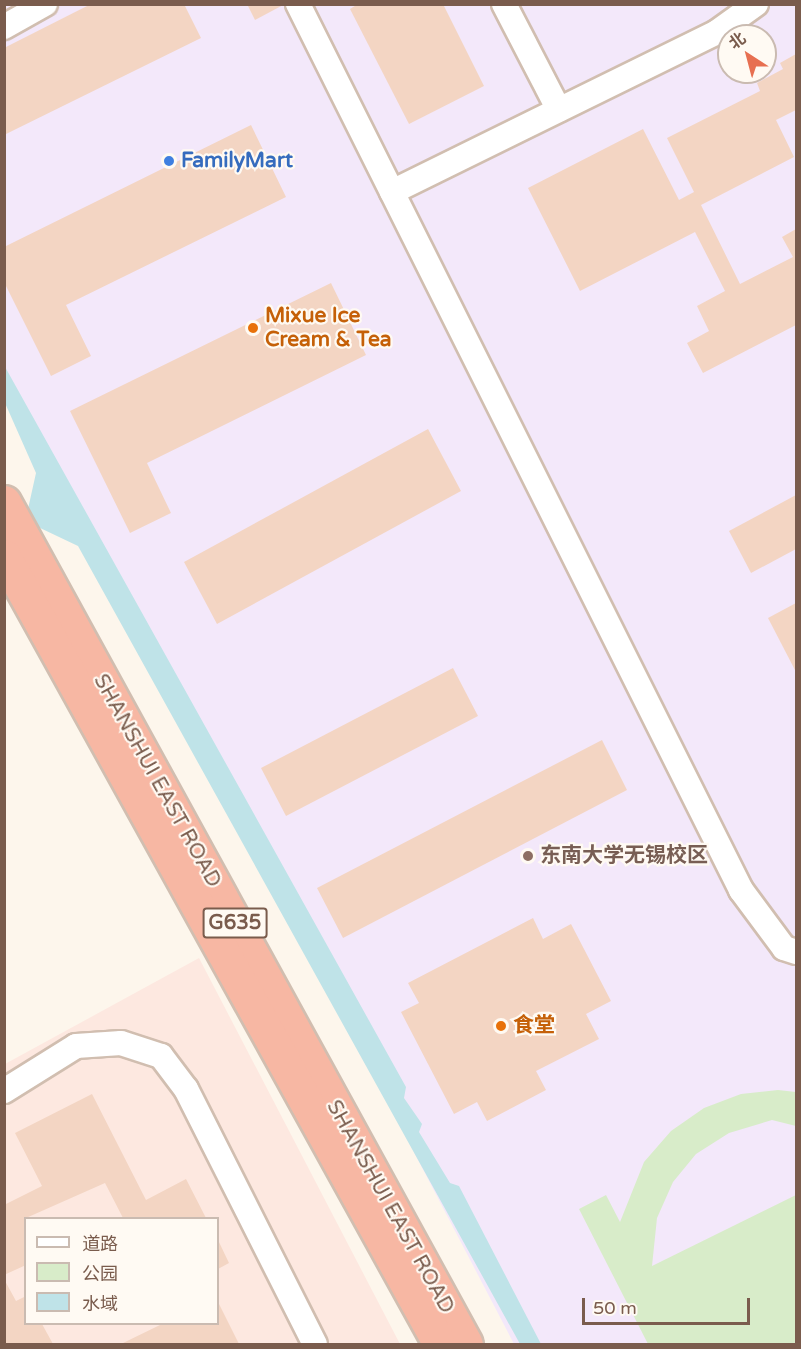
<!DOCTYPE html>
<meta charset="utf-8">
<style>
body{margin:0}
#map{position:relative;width:801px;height:1349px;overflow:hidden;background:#fdf6ec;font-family:"Varela Round","Noto Sans SC",sans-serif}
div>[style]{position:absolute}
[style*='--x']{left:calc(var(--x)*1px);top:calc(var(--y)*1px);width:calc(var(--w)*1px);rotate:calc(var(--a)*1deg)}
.commercial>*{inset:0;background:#fde8e0}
.education>*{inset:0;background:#f3e8fa}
.green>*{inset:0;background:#d8ecc9}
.water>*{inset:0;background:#bfe3e8}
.building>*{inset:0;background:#f3d5c3}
.roads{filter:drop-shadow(2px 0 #d1beb0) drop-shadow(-2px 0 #d1beb0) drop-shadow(0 2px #d1beb0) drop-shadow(0 -2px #d1beb0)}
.minor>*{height:24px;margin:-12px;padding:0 12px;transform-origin:12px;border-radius:12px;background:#fff}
.highway>*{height:33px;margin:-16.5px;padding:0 16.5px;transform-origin:16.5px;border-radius:16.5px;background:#f7b7a3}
.dots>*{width:16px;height:16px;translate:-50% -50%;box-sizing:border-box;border:3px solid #fffaf3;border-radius:50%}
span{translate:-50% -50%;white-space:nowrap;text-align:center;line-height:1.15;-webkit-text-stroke:4.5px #fffaf3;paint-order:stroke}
.shield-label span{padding:2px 4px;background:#fffaf3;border:2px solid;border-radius:4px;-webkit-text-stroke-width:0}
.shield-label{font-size:20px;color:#7a5c4d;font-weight:700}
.shop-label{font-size:21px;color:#366cbe;font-weight:700}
.left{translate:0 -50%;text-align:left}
.food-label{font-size:21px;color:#c56008;font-weight:700}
.street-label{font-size:21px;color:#7a5c4d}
.education-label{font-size:21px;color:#785e54;font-weight:700}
.frame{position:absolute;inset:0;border:6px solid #7a5c4d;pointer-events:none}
.legend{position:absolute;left:24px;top:1217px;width:195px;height:108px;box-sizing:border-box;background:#fffaf3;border:2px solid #cabbb1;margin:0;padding:8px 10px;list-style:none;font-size:18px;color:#7a5c4d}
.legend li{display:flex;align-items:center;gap:12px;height:30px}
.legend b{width:30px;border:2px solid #cabbb1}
.north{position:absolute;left:717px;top:24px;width:60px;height:60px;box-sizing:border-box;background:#fffaf3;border:2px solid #cabbb1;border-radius:50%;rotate:324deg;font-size:16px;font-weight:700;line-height:24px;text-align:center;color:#7a5c4d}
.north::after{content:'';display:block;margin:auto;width:21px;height:27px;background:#e76f51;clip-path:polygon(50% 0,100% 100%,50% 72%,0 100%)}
.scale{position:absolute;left:582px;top:1298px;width:168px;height:27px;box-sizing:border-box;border:3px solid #7a5c4d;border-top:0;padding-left:8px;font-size:18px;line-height:21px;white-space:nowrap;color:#7a5c4d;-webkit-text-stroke:4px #fffaf3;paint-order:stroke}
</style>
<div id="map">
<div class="commercial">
<i style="clip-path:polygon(evenodd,199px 958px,400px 1344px,5px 1344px,5px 1064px,199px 958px,26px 1218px,218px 1218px,218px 1324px,26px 1324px,26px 1218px)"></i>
</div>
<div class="education">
<i style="clip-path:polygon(evenodd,5px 5px,796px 5px,796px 1344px,514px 1344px,5px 368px,5px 5px,729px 36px,765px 36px,765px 72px,729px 72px,729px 36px)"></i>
</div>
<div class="green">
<i style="clip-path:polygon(778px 1090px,796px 1092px,796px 1126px,772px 1120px,729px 1133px,696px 1154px,673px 1182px,657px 1218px,652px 1266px,796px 1195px,796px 1344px,648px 1344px,579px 1209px,606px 1195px,620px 1222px,644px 1162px,671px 1131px,704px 1108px,741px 1094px)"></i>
</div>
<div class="water">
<i style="clip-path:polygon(4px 365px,406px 1087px,404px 1098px,422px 1124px,419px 1132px,450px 1183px,459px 1186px,541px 1344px,520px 1344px,78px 546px,38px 527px,28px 509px,36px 473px,5px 403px)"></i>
</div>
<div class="building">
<i style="clip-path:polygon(91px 4px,184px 4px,201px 38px,4px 135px,4px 48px)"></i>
<i style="clip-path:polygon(247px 4px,285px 4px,255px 20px)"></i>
<i style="clip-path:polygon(358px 4px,443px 4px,484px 86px,409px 124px,350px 9px)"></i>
<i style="clip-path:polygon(796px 54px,796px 110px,776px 120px,794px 157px,701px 205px,740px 284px,793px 257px,782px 237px,796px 229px,796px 325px,703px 373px,687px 343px,709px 331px,697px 306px,725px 291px,695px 232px,580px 291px,528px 188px,643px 129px,679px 200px,694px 192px,667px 138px,760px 91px,757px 83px,783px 69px,780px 63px)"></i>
<i style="clip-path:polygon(251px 125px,286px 197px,66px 305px,91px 356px,51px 376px,4px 282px,4px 247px)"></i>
<i style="clip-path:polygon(331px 283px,366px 355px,147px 463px,171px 513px,130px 533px,70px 411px)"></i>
<i style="clip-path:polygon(428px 429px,461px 491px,217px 624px,184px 562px)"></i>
<i style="clip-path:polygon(796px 495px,796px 549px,751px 573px,729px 531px)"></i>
<i style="clip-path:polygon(796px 603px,796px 672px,768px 618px)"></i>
<i style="clip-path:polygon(453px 668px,478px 716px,286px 816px,261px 768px)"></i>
<i style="clip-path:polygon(602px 740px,627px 790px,343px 938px,317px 888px)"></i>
<i style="clip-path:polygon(533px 918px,543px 939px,571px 924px,611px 1001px,586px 1014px,599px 1039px,536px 1071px,546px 1090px,487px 1121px,477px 1102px,454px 1114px,401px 1012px,419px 1003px,408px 983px)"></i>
<i style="clip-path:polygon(92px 1094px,146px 1200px,186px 1179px,206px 1218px,123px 1218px,105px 1183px,26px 1218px,26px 1265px,4px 1275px,4px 1205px,42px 1186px,15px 1133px)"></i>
<i style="clip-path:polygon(218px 1240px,229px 1263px,218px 1269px)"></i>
<i style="clip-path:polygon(4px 1279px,16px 1301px,26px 1296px,26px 1324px,42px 1324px,53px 1344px,4px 1344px)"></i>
<i style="clip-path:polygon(218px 1302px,239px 1344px,121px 1344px,162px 1324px,218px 1324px)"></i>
</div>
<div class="roads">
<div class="minor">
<i style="--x:298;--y:4;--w:991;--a:63.43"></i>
<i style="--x:741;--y:890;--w:72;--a:53.4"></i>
<i style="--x:784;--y:948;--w:13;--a:18"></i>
<i style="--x:504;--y:4;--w:119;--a:62.6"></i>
<i style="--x:4;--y:27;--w:47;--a:-29.3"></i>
<i style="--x:392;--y:192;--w:362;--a:-26.2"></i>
<i style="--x:717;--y:32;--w:48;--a:-35.7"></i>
<i style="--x:4;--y:1091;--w:85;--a:-32"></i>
<i style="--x:76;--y:1046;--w:45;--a:-3.8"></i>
<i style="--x:121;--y:1043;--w:42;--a:18"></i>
<i style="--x:161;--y:1056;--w:41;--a:52.9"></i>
<i style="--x:186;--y:1089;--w:286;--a:63.2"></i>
</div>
<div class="highway">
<i style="--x:4;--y:502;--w:960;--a:61.25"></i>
<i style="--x:4;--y:556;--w:893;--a:61.05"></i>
</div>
</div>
<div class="dots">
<i style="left:169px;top:161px;background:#3f7fe0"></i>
<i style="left:253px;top:328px;background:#e8710a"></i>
<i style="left:528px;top:856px;background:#8d6e63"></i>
<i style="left:501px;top:1026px;background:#e8710a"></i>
</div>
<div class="shield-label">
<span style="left:235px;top:923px">G635</span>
</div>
<div class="shop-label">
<span class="left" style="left:181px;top:161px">FamilyMart</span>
</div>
<div class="food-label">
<span class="left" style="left:265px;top:328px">Mixue Ice<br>Cream &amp; Tea</span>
<span class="left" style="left:513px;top:1026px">食堂</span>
</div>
<div class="street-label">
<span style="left:157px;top:781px;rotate:61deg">SHANSHUI EAST ROAD</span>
<span style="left:390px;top:1207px;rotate:61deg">SHANSHUI EAST ROAD</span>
</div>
<div class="education-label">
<span class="left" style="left:540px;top:856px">东南大学无锡校区</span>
</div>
<div class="frame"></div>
<ul class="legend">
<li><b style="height:8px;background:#fff"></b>道路</li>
<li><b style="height:16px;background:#d8ecc9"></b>公园</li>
<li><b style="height:16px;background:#bfe3e8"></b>水域</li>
</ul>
<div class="north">北</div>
<div class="scale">50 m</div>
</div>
